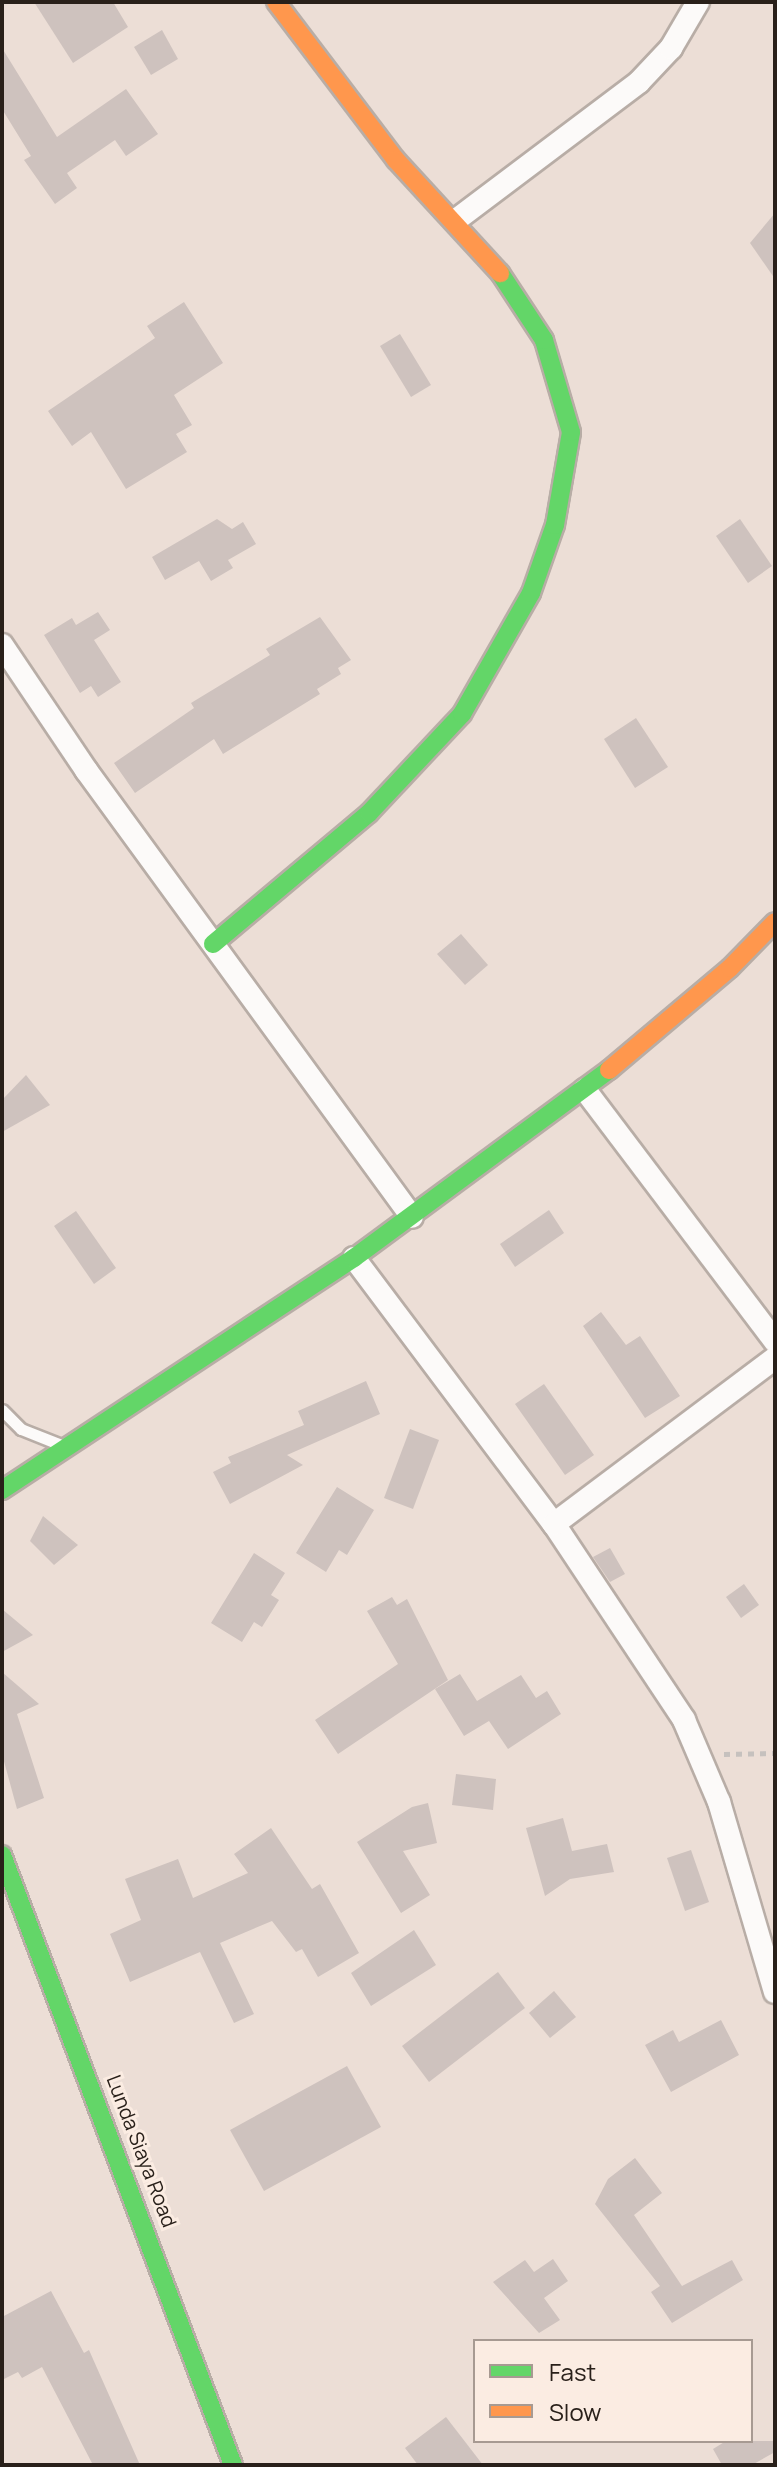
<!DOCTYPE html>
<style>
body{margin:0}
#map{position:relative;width:777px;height:2467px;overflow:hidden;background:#ecded6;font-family:Manrope,sans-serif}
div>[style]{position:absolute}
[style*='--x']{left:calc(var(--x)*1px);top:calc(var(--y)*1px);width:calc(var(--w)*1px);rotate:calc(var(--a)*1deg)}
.building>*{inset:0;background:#cec2be}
.path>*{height:5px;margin-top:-2.5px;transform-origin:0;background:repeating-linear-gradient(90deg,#c6c1be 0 6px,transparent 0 12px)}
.roads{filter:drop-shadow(2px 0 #b8ada6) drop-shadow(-2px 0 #b8ada6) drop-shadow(0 2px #b8ada6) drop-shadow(0 -2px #b8ada6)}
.lane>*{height:11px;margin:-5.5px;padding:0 5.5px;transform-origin:5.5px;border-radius:5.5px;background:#fcfaf9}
.street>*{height:22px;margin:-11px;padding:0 11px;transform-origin:11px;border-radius:11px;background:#fcfaf9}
.fast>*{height:18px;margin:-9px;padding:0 9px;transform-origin:9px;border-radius:9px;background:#63d668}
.slow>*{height:18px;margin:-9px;padding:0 9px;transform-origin:9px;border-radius:9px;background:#ff974d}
span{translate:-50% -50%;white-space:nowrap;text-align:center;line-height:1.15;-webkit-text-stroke:6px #fbece2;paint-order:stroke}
.street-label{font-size:20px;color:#29201a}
.frame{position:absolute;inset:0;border:4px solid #29201a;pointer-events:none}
.legend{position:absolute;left:473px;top:2339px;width:280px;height:104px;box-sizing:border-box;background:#fbece2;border:2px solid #a79a92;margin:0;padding:10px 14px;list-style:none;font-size:24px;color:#29201a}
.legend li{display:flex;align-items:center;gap:16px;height:40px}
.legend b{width:40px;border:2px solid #a79a92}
</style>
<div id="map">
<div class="building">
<i style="clip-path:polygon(34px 2px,113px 2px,128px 27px,73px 63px)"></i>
<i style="clip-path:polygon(162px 30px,178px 59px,151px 75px,134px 47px)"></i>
<i style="clip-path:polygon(2px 48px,57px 137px,126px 89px,158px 134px,126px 156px,115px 140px,67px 173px,77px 188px,55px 204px,24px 160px,31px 156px,2px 109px)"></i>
<i style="clip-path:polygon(775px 213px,775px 279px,750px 243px)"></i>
<i style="clip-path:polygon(184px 302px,223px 363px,174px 395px,192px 425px,176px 434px,187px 452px,126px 489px,91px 432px,72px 446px,48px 411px,155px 338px,147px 326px)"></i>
<i style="clip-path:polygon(400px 334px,431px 385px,411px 397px,380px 346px)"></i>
<i style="clip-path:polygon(217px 519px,232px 529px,243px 522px,256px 544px,228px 560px,233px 568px,211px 581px,199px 561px,165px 580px,152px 557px)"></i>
<i style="clip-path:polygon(740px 519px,772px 566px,748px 583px,716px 536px)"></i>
<i style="clip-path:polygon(98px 612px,110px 630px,94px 640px,121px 682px,98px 697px,91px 686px,80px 693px,44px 635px,72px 618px,76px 625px)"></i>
<i style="clip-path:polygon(320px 617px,351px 660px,338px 668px,341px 674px,317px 689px,320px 694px,223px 754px,214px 739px,135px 793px,114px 763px,194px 708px,191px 703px,270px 655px,266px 649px)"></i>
<i style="clip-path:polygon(636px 718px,668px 767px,635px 788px,604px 739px)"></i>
<i style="clip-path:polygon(461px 934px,488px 965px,465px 985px,437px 954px)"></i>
<i style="clip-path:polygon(26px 1075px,50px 1105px,2px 1132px,2px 1100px)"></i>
<i style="clip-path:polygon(549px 1210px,564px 1233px,515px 1267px,500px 1244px)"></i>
<i style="clip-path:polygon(76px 1211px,116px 1268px,94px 1284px,54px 1226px)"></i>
<i style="clip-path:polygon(601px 1312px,626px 1345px,640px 1336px,680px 1396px,645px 1418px,583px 1326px)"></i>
<i style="clip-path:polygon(366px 1381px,380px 1414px,287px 1455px,303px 1465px,230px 1504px,213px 1472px,231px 1463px,228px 1457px,304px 1425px,298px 1411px)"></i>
<i style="clip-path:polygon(544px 1384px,594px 1455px,565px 1475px,515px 1404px)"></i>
<i style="clip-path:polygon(410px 1429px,439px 1440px,413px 1509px,384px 1498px)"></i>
<i style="clip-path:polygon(337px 1487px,374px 1510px,347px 1555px,339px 1550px,326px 1572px,296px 1553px)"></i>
<i style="clip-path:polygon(43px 1516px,78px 1545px,54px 1565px,30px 1541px)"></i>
<i style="clip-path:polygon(610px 1548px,625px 1574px,610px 1582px,593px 1557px)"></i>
<i style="clip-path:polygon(254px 1553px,285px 1573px,271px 1595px,279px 1600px,262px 1627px,254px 1622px,242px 1642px,211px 1623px)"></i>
<i style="clip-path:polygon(744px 1584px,759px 1605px,741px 1618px,726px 1597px)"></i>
<i style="clip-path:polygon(392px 1597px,397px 1605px,407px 1599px,448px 1680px,338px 1754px,315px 1720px,398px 1664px,367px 1611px)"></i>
<i style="clip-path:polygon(2px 1609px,33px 1635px,2px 1652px)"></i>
<i style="clip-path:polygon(2px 1672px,39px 1704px,17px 1714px,44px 1798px,17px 1809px,2px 1754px)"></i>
<i style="clip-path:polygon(460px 1674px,477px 1701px,521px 1675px,536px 1698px,547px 1691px,561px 1714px,508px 1749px,489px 1721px,464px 1736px,435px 1689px)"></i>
<i style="clip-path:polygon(456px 1774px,496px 1779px,493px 1810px,452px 1805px)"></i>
<i style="clip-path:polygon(428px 1803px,437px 1843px,403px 1851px,430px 1895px,401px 1913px,357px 1842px,412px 1807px)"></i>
<i style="clip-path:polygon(563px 1818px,572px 1851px,607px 1844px,614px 1872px,570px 1879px,545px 1896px,526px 1828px)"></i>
<i style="clip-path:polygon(271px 1828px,312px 1889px,320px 1884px,359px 1953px,318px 1977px,302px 1949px,296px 1952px,272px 1921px,220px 1943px,254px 2014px,234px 2023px,200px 1952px,130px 1982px,110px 1934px,141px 1920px,125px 1879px,178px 1859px,193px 1898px,248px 1873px,234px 1854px)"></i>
<i style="clip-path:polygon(691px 1850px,709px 1902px,685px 1911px,667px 1858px)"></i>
<i style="clip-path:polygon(414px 1930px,436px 1965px,371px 2006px,351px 1973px)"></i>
<i style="clip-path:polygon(498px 1972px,525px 2008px,429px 2082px,402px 2046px)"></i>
<i style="clip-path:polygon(554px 1991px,576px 2017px,550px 2038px,529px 2013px)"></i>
<i style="clip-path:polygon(721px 2020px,739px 2055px,671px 2092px,645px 2045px,673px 2030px,679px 2042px)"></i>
<i style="clip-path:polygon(347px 2066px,381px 2127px,264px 2191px,230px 2130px)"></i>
<i style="clip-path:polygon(635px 2158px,662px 2193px,634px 2215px,682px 2286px,732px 2260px,743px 2280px,672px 2323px,651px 2292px,660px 2286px,595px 2204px,608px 2179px)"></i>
<i style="clip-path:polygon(553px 2259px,568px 2281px,544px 2298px,560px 2320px,539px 2333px,493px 2282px,525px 2260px,534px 2272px)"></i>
<i style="clip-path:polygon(51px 2291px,84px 2353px,89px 2350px,140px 2465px,93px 2465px,42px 2367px,22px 2378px,18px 2372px,2px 2380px,2px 2317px)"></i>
<i style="clip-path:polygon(446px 2417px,483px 2465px,418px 2465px,405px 2448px)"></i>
<i style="clip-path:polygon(726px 2441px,775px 2441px,775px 2452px,752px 2465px,722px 2465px,713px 2449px)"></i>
</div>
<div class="path">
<i style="--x:724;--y:1754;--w:51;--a:-1.1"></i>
</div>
<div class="roads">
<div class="lane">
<i style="--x:2;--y:1410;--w:27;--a:45"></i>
<i style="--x:21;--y:1429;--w:41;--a:21.5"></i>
</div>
<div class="street">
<i style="--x:456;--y:220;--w:229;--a:-37"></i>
<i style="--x:639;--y:82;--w:47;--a:-46.7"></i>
<i style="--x:671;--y:48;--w:53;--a:-59.6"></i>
<i style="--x:2;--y:645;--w:151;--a:56.1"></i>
<i style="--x:86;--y:770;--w:553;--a:53.9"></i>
<i style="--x:585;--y:1090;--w:315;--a:52.9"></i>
<i style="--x:354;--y:1258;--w:333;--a:53.1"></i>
<i style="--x:554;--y:1524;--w:235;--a:56.4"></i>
<i style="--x:684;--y:1720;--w:89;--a:66.9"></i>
<i style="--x:719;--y:1802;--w:198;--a:73.6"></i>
<i style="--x:554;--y:1524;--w:276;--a:-36.9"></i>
</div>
<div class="fast">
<i style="--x:213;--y:944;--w:204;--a:-40"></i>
<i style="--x:369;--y:813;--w:136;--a:-46.8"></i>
<i style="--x:462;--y:714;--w:139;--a:-60.3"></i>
<i style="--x:531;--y:593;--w:72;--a:-70.6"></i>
<i style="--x:555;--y:525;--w:94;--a:-80.2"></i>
<i style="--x:571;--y:432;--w:96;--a:-106.4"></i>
<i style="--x:544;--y:340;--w:80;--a:-123.3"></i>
<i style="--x:2;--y:1490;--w:422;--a:-33.4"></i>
<i style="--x:354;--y:1258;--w:317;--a:-36.4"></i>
<i style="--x:2;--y:1855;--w:652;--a:69.26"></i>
</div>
<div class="slow">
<i style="--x:276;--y:2;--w:198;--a:52.8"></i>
<i style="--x:396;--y:160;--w:154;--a:47.4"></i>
<i style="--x:609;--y:1070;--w:158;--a:-40.1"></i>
<i style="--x:730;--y:968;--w:64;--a:-45.6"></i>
</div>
</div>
<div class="street-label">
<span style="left:142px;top:2151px;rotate:69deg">Lunda Siaya Road</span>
</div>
<div class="frame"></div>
<ul class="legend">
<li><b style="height:10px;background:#63d668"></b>Fast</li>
<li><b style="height:10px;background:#ff974d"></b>Slow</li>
</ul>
</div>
